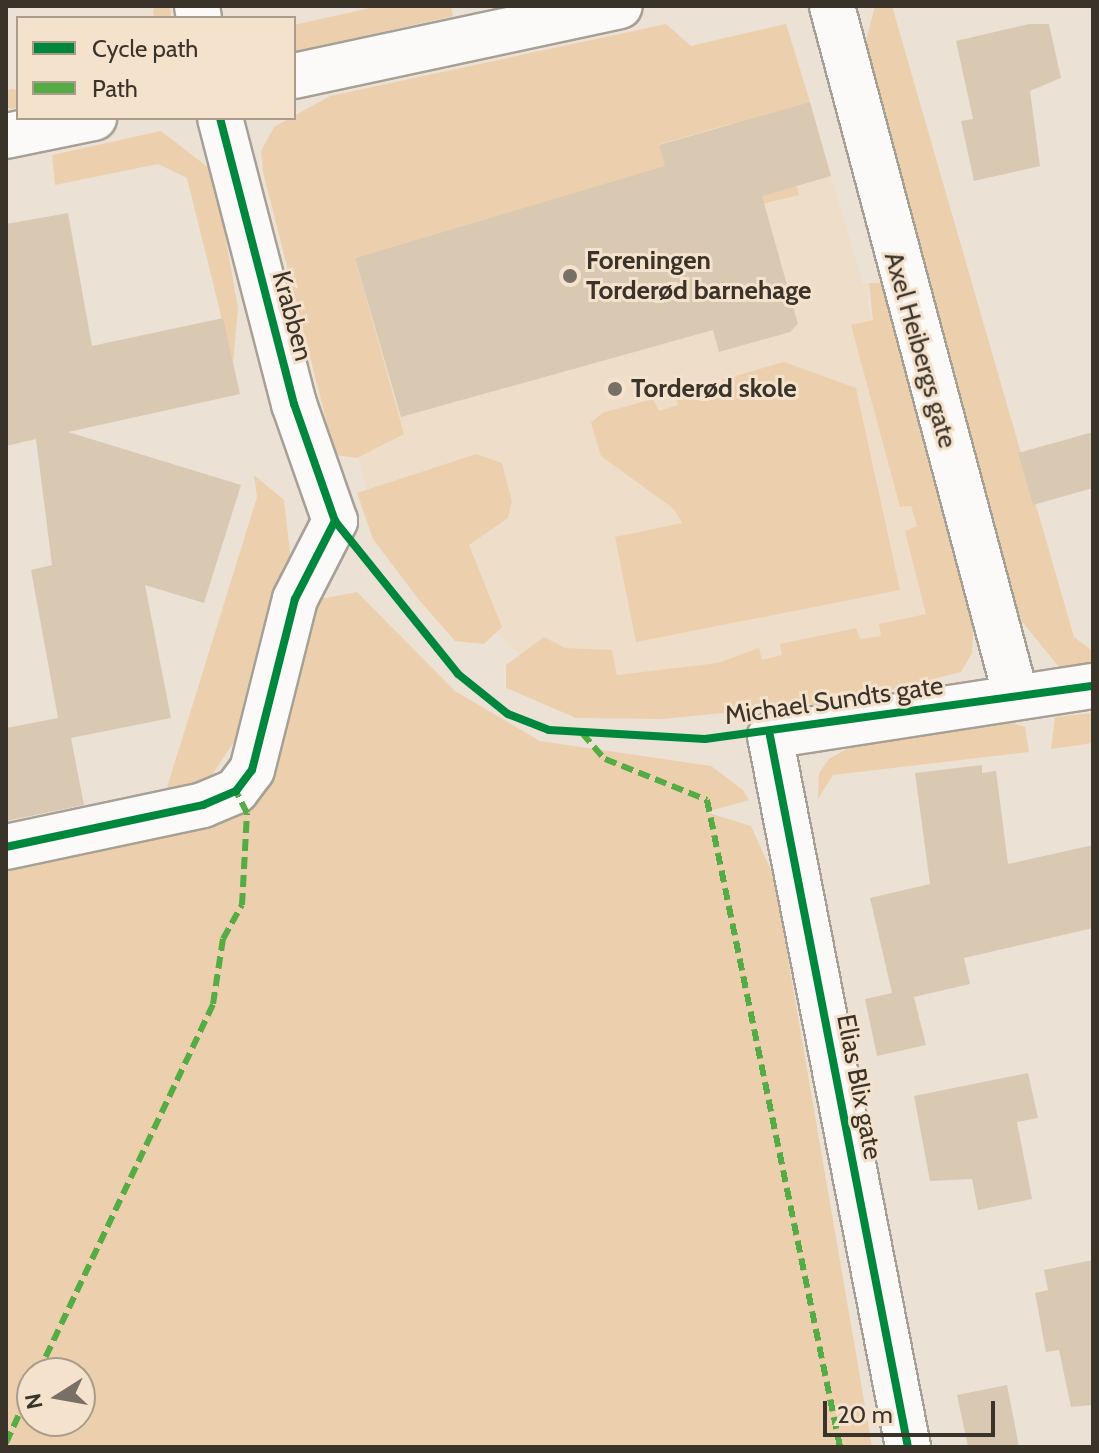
<!DOCTYPE html>
<meta charset="utf-8">
<style>
body{margin:0}
#map{position:relative;width:1099px;height:1453px;overflow:hidden;background:#ebe1d5;font-family:Cabin,sans-serif}
div>[style]{position:absolute}
[style*='--x']{left:calc(var(--x)*1px);top:calc(var(--y)*1px);width:calc(var(--w)*1px);rotate:calc(var(--a)*1deg)}
.built>*{inset:0;background:#eeddc8}
.green>*{inset:0;background:#ecd0ae}
.round{border-radius:50%}
.building>*{inset:0;background:#dac9b2}
.roads{filter:drop-shadow(2px 0 #a7a096) drop-shadow(-2px 0 #a7a096) drop-shadow(0 2px #a7a096) drop-shadow(0 -2px #a7a096)}
.minor>*{height:44px;margin:-22px;padding:0 22px;transform-origin:22px;border-radius:22px;background:#fcfaf9}
.quiet>*{height:6px;margin-top:-3px;transform-origin:0;background:repeating-linear-gradient(90deg,#55ac44 0 12px,transparent 0 18px)}
.cycleway>*{height:8px;margin:-4px;padding:0 4px;transform-origin:4px;border-radius:4px;background:#00873e}
.dots>*{width:22px;height:22px;translate:-50% -50%;box-sizing:border-box;border:4px solid #f4e2cc;border-radius:50%}
span{translate:-50% -50%;white-space:nowrap;text-align:center;line-height:1.15;-webkit-text-stroke:6px #f4e2cc;paint-order:stroke}
.poi-label{font-size:26px;color:#3a332a;font-weight:700}
.left{translate:0 -50%;text-align:left}
.street-label{font-size:26px;color:#3a332a}
.frame{position:absolute;inset:0;border:8px solid #3a332a;pointer-events:none}
.legend{position:absolute;left:16px;top:16px;width:280px;height:104px;box-sizing:border-box;background:#f4e2cc;border:2px solid #aa9c8b;margin:0;padding:10px 14px;list-style:none;font-size:24px;color:#3a332a}
.legend li{display:flex;align-items:center;gap:16px;height:40px}
.legend b{width:40px;border:2px solid #aa9c8b}
.north{position:absolute;left:16px;top:1357px;width:80px;height:80px;box-sizing:border-box;background:#f4e2cc;border:2px solid #aa9c8b;border-radius:50%;rotate:259deg;font-size:22px;font-weight:700;line-height:32px;text-align:center;color:#3a332a}
.north::after{content:'';display:block;margin:auto;width:28px;height:36px;background:#787066;clip-path:polygon(50% 0,100% 100%,50% 72%,0 100%)}
.scale{position:absolute;left:823px;top:1401px;width:172px;height:36px;box-sizing:border-box;border:4px solid #3a332a;border-top:0;padding-left:10px;font-size:24px;line-height:28px;white-space:nowrap;color:#3a332a;-webkit-text-stroke:6px #f4e2cc;paint-order:stroke}
</style>
<div id="map">
<div class="built">
<i style="clip-path:polygon(786px 24px,863px 284px,869px 283px,868px 305px,961px 636px,567px 702px,371px 506px,279px 157px,512px 87px)"></i>
</div>
<div class="green">
<i class="round" style="left:153px;top:3px;width:18px;height:18px"></i>
<i style="clip-path:polygon(379px 6px,451px 6px,453px 16px,294px 52px,294px 25px)"></i>
<i style="clip-path:polygon(875px 6px,892px 6px,1074px 637px,1093px 651px,1093px 662px,1059px 667px,1019px 618px,865px 45px)"></i>
<i style="clip-path:polygon(666px 24px,691px 46px,786px 24px,810px 102px,775px 113px,799px 195px,754px 206px,730px 124px,660px 144px,670px 182px,592px 188px,355px 258px,404px 434px,357px 458px,335px 455px,263px 172px,261px 151px,274px 127px,330px 96px)"></i>
<i class="round" style="left:2px;top:89px;width:20px;height:20px"></i>
<i style="clip-path:polygon(161px 131px,214px 172px,238px 308px,233px 364px,187px 178px,158px 164px,55px 185px,52px 155px)"></i>
<i style="clip-path:polygon(869px 283px,882px 283px,891px 310px,974px 619px,972px 653px,961px 672px,847px 701px,662px 719px,576px 718px,506px 688px,506px 665px,544px 637px,565px 648px,612px 650px,617px 675px,718px 663px,759px 648px,762px 660px,782px 655px,780px 644px,856px 628px,860px 639px,881px 636px,879px 624px,926px 614px,905px 531px,917px 526px,911px 506px,900px 507px,851px 325px,873px 320px)"></i>
<i style="clip-path:polygon(784px 362px,856px 388px,900px 590px,636px 642px,615px 537px,682px 523px,674px 509px,601px 456px,591px 423px,602px 413px,653px 399px,659px 411px,678px 405px,675px 393px)"></i>
<i style="clip-path:polygon(476px 454px,502px 463px,512px 501px,508px 518px,469px 545px,502px 627px,484px 644px,455px 641px,419px 600px,373px 539px,357px 493px)"></i>
<i style="clip-path:polygon(254px 475px,284px 500px,291px 561px,251px 716px,206px 784px,165px 794px,257px 497px)"></i>
<i style="clip-path:polygon(evenodd,357px 592px,455px 691px,540px 741px,711px 766px,743px 790px,749px 800px,706px 812px,751px 826px,774px 877px,872px 1447px,6px 1447px,6px 862px,135px 835px,139px 842px,221px 818px,315px 600px,357px 592px,32px 1373px,80px 1373px,80px 1421px,32px 1421px,32px 1373px)"></i>
<i style="clip-path:polygon(1093px 713px,1093px 743px,1051px 749px,1055px 717px)"></i>
<i style="clip-path:polygon(1012px 723px,1025px 727px,1029px 752px,833px 775px,818px 799px,819px 773px,829px 759px,863px 740px)"></i>
</div>
<div class="building">
<i style="clip-path:polygon(1029px 24px,1049px 24px,1061px 78px,1030px 91px,1040px 166px,974px 181px,961px 121px,973px 119px,956px 41px)"></i>
<i style="clip-path:polygon(810px 102px,831px 176px,762px 196px,798px 324px,790px 332px,719px 352px,713px 330px,401px 417px,355px 258px,665px 166px,659px 145px)"></i>
<i style="clip-path:polygon(68px 213px,92px 346px,223px 318px,240px 394px,68px 432px,241px 485px,204px 603px,145px 585px,171px 718px,71px 738px,84px 805px,6px 821px,6px 728px,58px 718px,31px 570px,52px 565px,36px 439px,6px 446px,6px 224px)"></i>
<i style="clip-path:polygon(1093px 432px,1093px 488px,1033px 505px,1018px 453px)"></i>
<i style="clip-path:polygon(982px 765px,982px 773px,996px 771px,1008px 864px,1093px 845px,1093px 928px,964px 958px,970px 984px,914px 997px,926px 1045px,877px 1056px,865px 999px,892px 993px,870px 898px,930px 884px,915px 773px)"></i>
<i style="clip-path:polygon(1028px 1073px,1038px 1118px,1017px 1122px,1032px 1199px,978px 1210px,972px 1179px,930px 1181px,914px 1096px)"></i>
<i style="clip-path:polygon(1093px 1260px,1093px 1405px,1071px 1407px,1059px 1350px,1046px 1352px,1035px 1293px,1048px 1290px,1044px 1270px)"></i>
<i style="clip-path:polygon(1007px 1385px,1019px 1447px,968px 1447px,957px 1395px)"></i>
</div>
<div class="roads">
<div class="minor">
<i style="--x:197;--y:6;--w:12;--a:81"></i>
<i style="--x:832;--y:6;--w:711;--a:75.08"></i>
<i style="--x:294;--y:76;--w:333;--a:-12.1"></i>
<i style="--x:6;--y:136;--w:90;--a:-11.6"></i>
<i style="--x:6;--y:847;--w:201;--a:-12"></i>
<i style="--x:203;--y:805;--w:36;--a:-23"></i>
<i style="--x:236;--y:791;--w:26;--a:-53"></i>
<i style="--x:252;--y:770;--w:176;--a:-75.9"></i>
<i style="--x:295;--y:599;--w:88;--a:-62.9"></i>
<i style="--x:335;--y:521;--w:124;--a:-109.3"></i>
<i style="--x:294;--y:404;--w:295;--a:-104.5"></i>
<i style="--x:908;--y:1447;--w:724;--a:-100.98"></i>
<i style="--x:770;--y:736;--w:327;--a:-8.8"></i>
</div>
</div>
<div class="quiet">
<i style="--x:582;--y:733;--w:35;--a:49"></i>
<i style="--x:605;--y:759;--w:110;--a:21.9"></i>
<i style="--x:707;--y:800;--w:661;--a:78.38"></i>
<i style="--x:38;--y:1373;--w:408;--a:-64.6"></i>
<i style="--x:213;--y:1004;--w:66;--a:-81.3"></i>
<i style="--x:223;--y:939;--w:39;--a:-61"></i>
<i style="--x:242;--y:905;--w:92;--a:-86.9"></i>
<i style="--x:247;--y:813;--w:25;--a:-117"></i>
<i style="--x:6;--y:1443;--w:63;--a:-65.5"></i>
</div>
<div class="cycleway">
<i style="--x:220;--y:118;--w:295;--a:75.5"></i>
<i style="--x:294;--y:404;--w:124;--a:70.7"></i>
<i style="--x:335;--y:521;--w:196;--a:51.2"></i>
<i style="--x:458;--y:674;--w:64;--a:38.7"></i>
<i style="--x:508;--y:714;--w:44;--a:21.3"></i>
<i style="--x:549;--y:730;--w:156;--a:3.3"></i>
<i style="--x:705;--y:739;--w:392;--a:-7.8"></i>
<i style="--x:770;--y:736;--w:724;--a:79.02"></i>
<i style="--x:6;--y:847;--w:201;--a:-12"></i>
<i style="--x:203;--y:805;--w:36;--a:-23"></i>
<i style="--x:236;--y:791;--w:26;--a:-53"></i>
<i style="--x:252;--y:770;--w:176;--a:-75.9"></i>
<i style="--x:295;--y:599;--w:88;--a:-62.9"></i>
</div>
<div class="dots">
<i style="left:570px;top:276px;background:#787066"></i>
<i style="left:615px;top:389px;background:#787066"></i>
</div>
<div class="poi-label">
<span class="left" style="left:586px;top:276px">Foreningen<br>Torderød barnehage</span>
<span class="left" style="left:631px;top:389px">Torderød skole</span>
</div>
<div class="street-label">
<span style="left:292px;top:316px;rotate:75deg">Krabben</span>
<span style="left:920px;top:350px;rotate:74deg">Axel Heibergs gate</span>
<span style="left:834px;top:701px;rotate:-8deg">Michael Sundts gate</span>
<span style="left:859px;top:1087px;rotate:79deg">Elias Blix gate</span>
</div>
<div class="frame"></div>
<ul class="legend">
<li><b style="height:10px;background:#00873e"></b>Cycle path</li>
<li><b style="height:10px;background:#55ac44"></b>Path</li>
</ul>
<div class="north">N</div>
<div class="scale">20 m</div>
</div>
